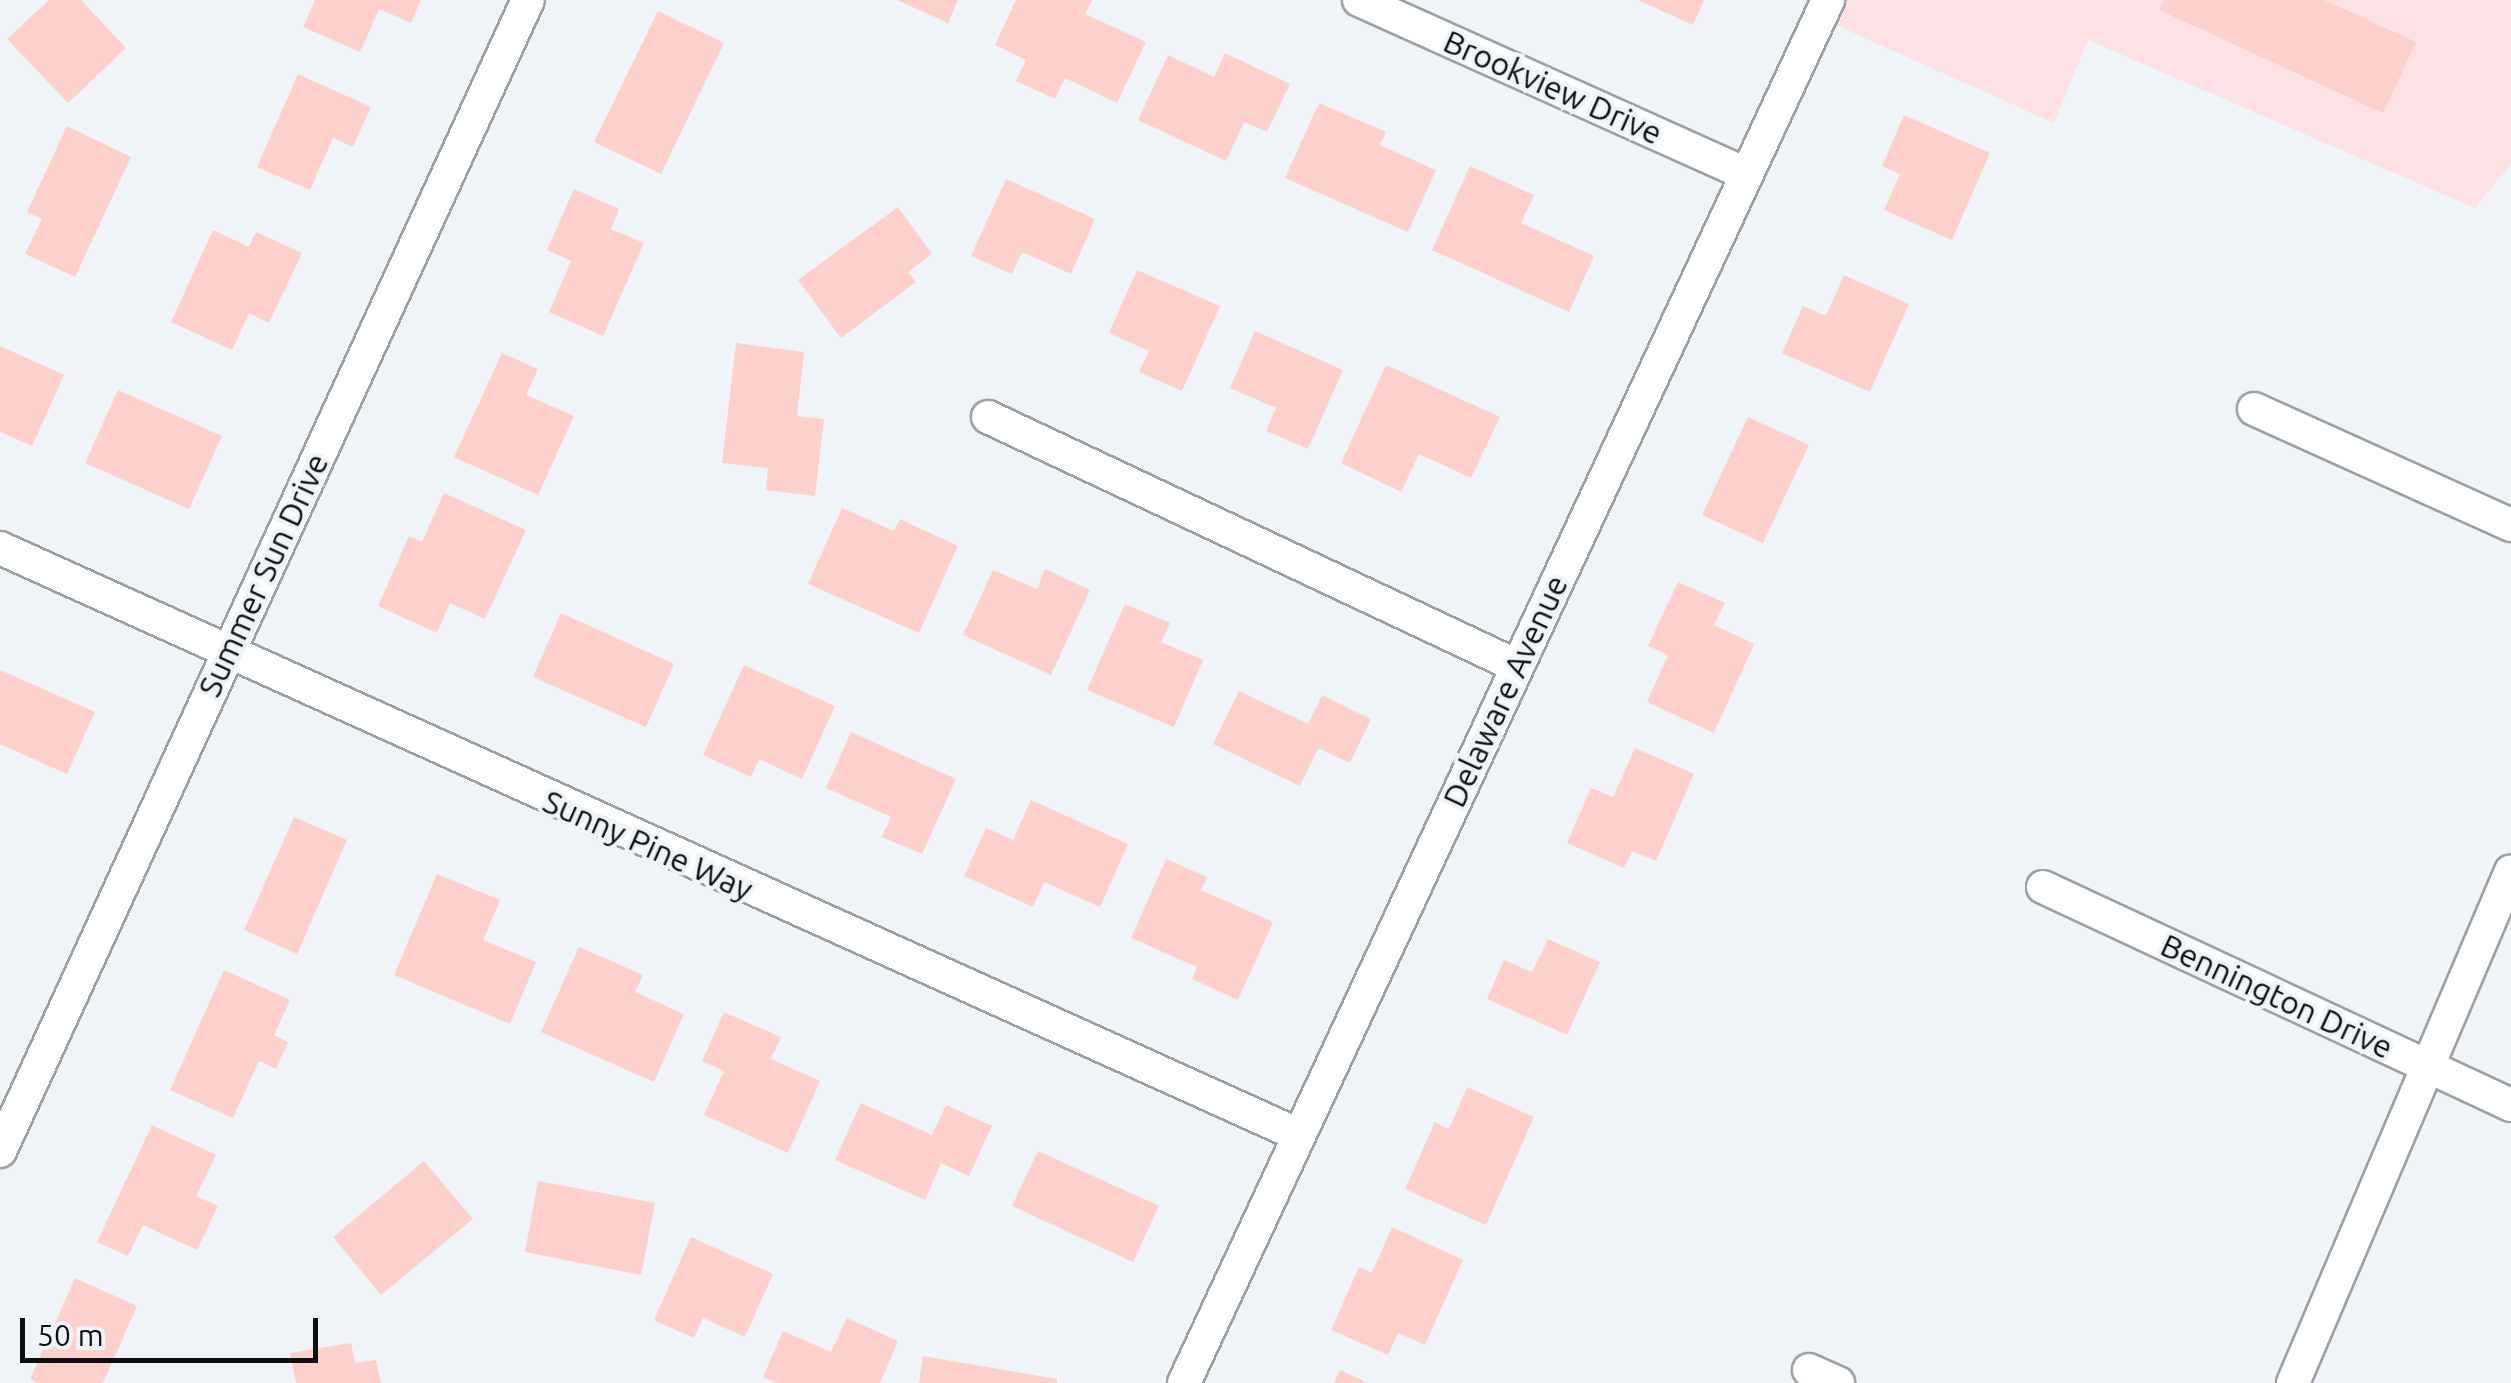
<!DOCTYPE html>
<style>
body{margin:0}
#map{position:relative;width:2511px;height:1383px;overflow:hidden;background:#eef4f8;font-family:Ubuntu,sans-serif}
div>[style]{position:absolute}
[style*='--x']{left:calc(var(--x)*1px);top:calc(var(--y)*1px);width:calc(var(--w)*1px);rotate:calc(var(--a)*1deg)}
.commercial>*{inset:0;background:#fce1e5}
.building>*{inset:0;background:#fdd0cb}
.roads{filter:drop-shadow(2px 0 #9ba0a3) drop-shadow(-2px 0 #9ba0a3) drop-shadow(0 2px #9ba0a3) drop-shadow(0 -2px #9ba0a3)}
.street>*{height:32px;margin:-16px;padding:0 16px;transform-origin:16px;border-radius:16px;background:#fff}
span{translate:-50% -50%;white-space:nowrap;text-align:center;line-height:1.15;-webkit-text-stroke:8px #eef4f8;paint-order:stroke}
.street-label{font-size:32px;color:#0d0f10}
.scale{position:absolute;left:20px;top:1318px;width:298px;height:45px;box-sizing:border-box;border:5px solid #0d0f10;border-top:0;padding-left:12px;font-size:30px;line-height:35px;white-space:nowrap;color:#0d0f10;-webkit-text-stroke:8px #eef4f8;paint-order:stroke}
</style>
<div id="map">
<div class="commercial">
<i style="clip-path:polygon(1828px 0,2511px 0,2511px 164px,2475px 208px,2088px 40px,2054px 123px,1820px 18px)"></i>
</div>
<div class="building">
<i style="clip-path:polygon(49px 0,81px 0,126px 48px,68px 103px,7px 39px)"></i>
<i style="clip-path:polygon(315px 0,421px 0,411px 23px,379px 9px,360px 52px,303px 27px)"></i>
<i style="clip-path:polygon(897px 0,958px 0,948px 23px)"></i>
<i style="clip-path:polygon(1016px 0,1092px 0,1085px 14px,1146px 42px,1117px 103px,1065px 78px,1055px 99px,1016px 81px,1026px 60px,995px 45px)"></i>
<i style="clip-path:polygon(1638px 0,1704px 0,1693px 25px)"></i>
<i style="clip-path:polygon(2164px 0,2324px 0,2416px 42px,2383px 113px,2159px 10px)"></i>
<i style="clip-path:polygon(658px 11px,724px 43px,661px 174px,594px 142px)"></i>
<i style="clip-path:polygon(1225px 53px,1290px 84px,1267px 132px,1244px 122px,1226px 161px,1138px 120px,1168px 55px,1214px 77px)"></i>
<i style="clip-path:polygon(298px 74px,371px 107px,353px 147px,333px 138px,310px 190px,257px 167px)"></i>
<i style="clip-path:polygon(1319px 103px,1386px 132px,1380px 145px,1436px 170px,1408px 232px,1285px 178px)"></i>
<i style="clip-path:polygon(1904px 115px,1990px 153px,1952px 240px,1884px 210px,1900px 174px,1882px 166px)"></i>
<i style="clip-path:polygon(67px 126px,131px 157px,75px 277px,25px 254px,42px 219px,27px 212px)"></i>
<i style="clip-path:polygon(1470px 166px,1534px 195px,1521px 223px,1594px 256px,1569px 312px,1432px 250px)"></i>
<i style="clip-path:polygon(1006px 179px,1095px 219px,1071px 274px,1022px 252px,1012px 274px,971px 256px)"></i>
<i style="clip-path:polygon(574px 189px,619px 209px,611px 229px,644px 243px,603px 336px,549px 312px,571px 261px,547px 250px)"></i>
<i style="clip-path:polygon(898px 207px,932px 254px,908px 272px,916px 282px,841px 338px,798px 280px)"></i>
<i style="clip-path:polygon(213px 230px,249px 247px,256px 232px,302px 253px,269px 323px,249px 313px,232px 350px,171px 322px)"></i>
<i style="clip-path:polygon(1137px 270px,1220px 306px,1182px 391px,1139px 372px,1149px 351px,1109px 333px)"></i>
<i style="clip-path:polygon(1844px 275px,1909px 304px,1870px 392px,1782px 353px,1803px 306px,1826px 316px)"></i>
<i style="clip-path:polygon(1255px 331px,1343px 370px,1308px 449px,1266px 431px,1276px 408px,1230px 388px)"></i>
<i style="clip-path:polygon(736px 343px,804px 352px,797px 416px,824px 419px,815px 496px,766px 490px,768px 468px,722px 463px)"></i>
<i style="clip-path:polygon(0 346px,64px 375px,32px 446px,0 432px)"></i>
<i style="clip-path:polygon(502px 353px,538px 369px,526px 395px,574px 416px,538px 495px,454px 457px)"></i>
<i style="clip-path:polygon(1386px 365px,1500px 417px,1471px 478px,1419px 454px,1401px 492px,1341px 463px)"></i>
<i style="clip-path:polygon(118px 390px,222px 436px,189px 509px,85px 463px)"></i>
<i style="clip-path:polygon(1748px 417px,1809px 445px,1763px 543px,1702px 515px)"></i>
<i style="clip-path:polygon(444px 493px,526px 530px,485px 619px,450px 603px,437px 633px,378px 606px,409px 536px,422px 542px)"></i>
<i style="clip-path:polygon(842px 508px,894px 531px,900px 519px,958px 546px,919px 633px,808px 584px)"></i>
<i style="clip-path:polygon(1045px 569px,1090px 590px,1051px 675px,963px 635px,993px 570px,1037px 589px)"></i>
<i style="clip-path:polygon(1678px 582px,1725px 603px,1714px 625px,1754px 644px,1714px 733px,1647px 702px,1668px 655px,1648px 646px)"></i>
<i style="clip-path:polygon(1125px 604px,1170px 623px,1161px 642px,1203px 660px,1174px 727px,1087px 690px)"></i>
<i style="clip-path:polygon(561px 613px,674px 664px,646px 727px,533px 677px)"></i>
<i style="clip-path:polygon(744px 665px,835px 706px,802px 779px,759px 759px,751px 777px,703px 755px)"></i>
<i style="clip-path:polygon(0 670px,95px 712px,67px 774px,0 744px)"></i>
<i style="clip-path:polygon(1239px 691px,1308px 724px,1322px 695px,1371px 719px,1350px 763px,1318px 748px,1300px 786px,1213px 744px)"></i>
<i style="clip-path:polygon(851px 732px,956px 779px,922px 854px,882px 837px,891px 817px,826px 788px)"></i>
<i style="clip-path:polygon(1635px 748px,1694px 774px,1656px 861px,1632px 851px,1624px 868px,1567px 843px,1591px 788px,1613px 797px)"></i>
<i style="clip-path:polygon(1031px 800px,1128px 844px,1100px 907px,1044px 882px,1033px 907px,964px 876px,986px 828px,1013px 840px)"></i>
<i style="clip-path:polygon(294px 817px,347px 840px,297px 954px,244px 930px)"></i>
<i style="clip-path:polygon(1166px 859px,1207px 877px,1201px 890px,1273px 922px,1238px 1000px,1192px 979px,1197px 967px,1131px 938px)"></i>
<i style="clip-path:polygon(437px 874px,500px 900px,483px 940px,536px 962px,510px 1024px,394px 975px)"></i>
<i style="clip-path:polygon(1548px 939px,1600px 962px,1567px 1035px,1487px 999px,1504px 960px,1532px 972px)"></i>
<i style="clip-path:polygon(579px 947px,643px 975px,635px 992px,684px 1014px,654px 1082px,541px 1032px)"></i>
<i style="clip-path:polygon(224px 970px,290px 1000px,274px 1035px,288px 1042px,276px 1069px,259px 1061px,233px 1118px,170px 1090px)"></i>
<i style="clip-path:polygon(724px 1012px,781px 1037px,771px 1059px,820px 1081px,788px 1153px,704px 1115px,724px 1071px,702px 1061px)"></i>
<i style="clip-path:polygon(1467px 1087px,1534px 1117px,1486px 1225px,1405px 1189px,1435px 1122px,1449px 1129px)"></i>
<i style="clip-path:polygon(861px 1103px,932px 1135px,946px 1105px,992px 1126px,969px 1176px,941px 1163px,925px 1200px,835px 1160px)"></i>
<i style="clip-path:polygon(152px 1125px,216px 1155px,196px 1196px,218px 1206px,197px 1250px,143px 1225px,128px 1256px,97px 1242px)"></i>
<i style="clip-path:polygon(1038px 1151px,1159px 1206px,1133px 1262px,1012px 1206px)"></i>
<i style="clip-path:polygon(424px 1161px,473px 1219px,381px 1295px,333px 1237px)"></i>
<i style="clip-path:polygon(538px 1181px,655px 1203px,641px 1275px,525px 1252px)"></i>
<i style="clip-path:polygon(1392px 1227px,1463px 1260px,1425px 1345px,1398px 1333px,1388px 1355px,1331px 1330px,1359px 1267px,1372px 1273px)"></i>
<i style="clip-path:polygon(691px 1237px,773px 1274px,745px 1337px,703px 1318px,694px 1338px,654px 1320px)"></i>
<i style="clip-path:polygon(75px 1278px,137px 1306px,103px 1383px,38px 1383px,30px 1379px)"></i>
<i style="clip-path:polygon(847px 1318px,898px 1341px,880px 1383px,777px 1383px,763px 1377px,783px 1331px,831px 1352px)"></i>
<i style="clip-path:polygon(351px 1343px,355px 1363px,376px 1360px,381px 1383px,296px 1383px,290px 1353px)"></i>
<i style="clip-path:polygon(923px 1356px,1057px 1379px,1057px 1383px,919px 1383px)"></i>
<i style="clip-path:polygon(1340px 1370px,1368px 1383px,1334px 1383px)"></i>
</div>
<div class="roads">
<div class="street">
<i style="--x:1359;--y:0;--w:425;--a:24.2"></i>
<i style="--x:2254;--y:409;--w:282;--a:24.3"></i>
<i style="--x:988;--y:417;--w:585;--a:25.21"></i>
<i style="--x:0;--y:548;--w:1425;--a:24.32"></i>
<i style="--x:2043;--y:887;--w:516;--a:24.98"></i>
<i style="--x:0;--y:1151;--w:1266;--a:-65.36"></i>
<i style="--x:1809;--y:1370;--w:32;--a:24"></i>
<i style="--x:1184;--y:1383;--w:1526;--a:-65.03"></i>
<i style="--x:2293;--y:1383;--w:556;--a:-66.94"></i>
</div>
</div>
<div class="street-label">
<span style="left:1553px;top:87px;rotate:24deg">Brookview Drive</span>
<span style="left:263px;top:575px;rotate:-65deg">Summer Sun Drive</span>
<span style="left:1505px;top:691px;rotate:-65deg">Delaware Avenue</span>
<span style="left:648px;top:845px;rotate:24deg">Sunny Pine Way</span>
<span style="left:2277px;top:996px;rotate:25deg">Bennington Drive</span>
</div>
<div class="scale">50 m</div>
</div>
